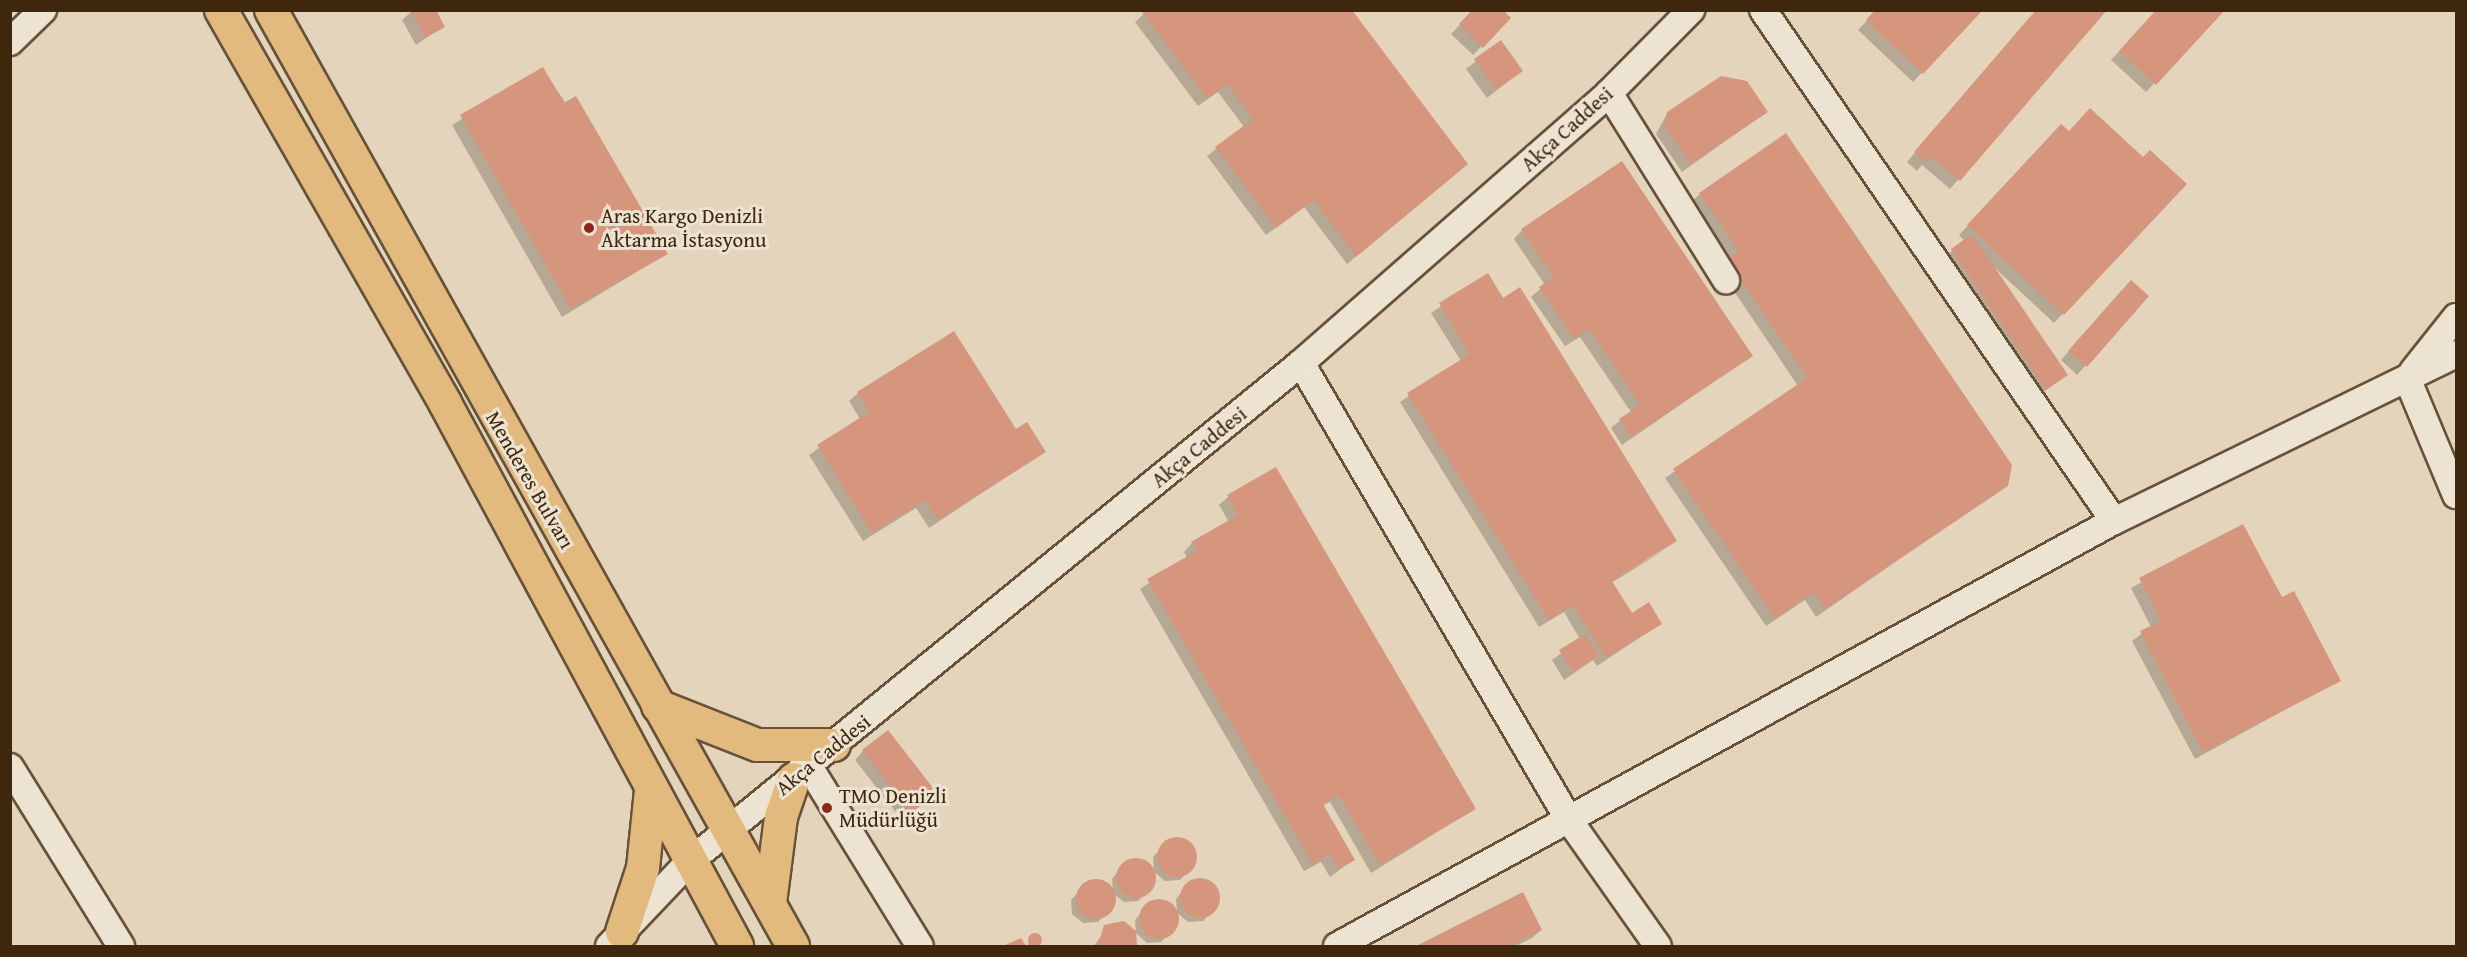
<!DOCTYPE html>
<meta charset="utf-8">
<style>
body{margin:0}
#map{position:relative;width:2467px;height:957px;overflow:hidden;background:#e3d4bb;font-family:"Gentium Book Plus",serif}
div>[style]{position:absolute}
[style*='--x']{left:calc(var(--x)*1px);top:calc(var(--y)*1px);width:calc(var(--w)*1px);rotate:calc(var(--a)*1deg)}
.shadow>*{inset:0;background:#0003}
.building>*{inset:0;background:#d6957d}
.round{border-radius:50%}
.roads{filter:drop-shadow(2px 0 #675238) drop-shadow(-2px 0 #675238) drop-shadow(0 2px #675238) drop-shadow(0 -2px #675238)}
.minor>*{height:26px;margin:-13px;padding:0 13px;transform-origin:13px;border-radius:13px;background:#ede3d3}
.major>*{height:32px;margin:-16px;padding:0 16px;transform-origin:16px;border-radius:16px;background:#e2ba7e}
.dots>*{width:16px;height:16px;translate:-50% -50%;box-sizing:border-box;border:3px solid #ede3d3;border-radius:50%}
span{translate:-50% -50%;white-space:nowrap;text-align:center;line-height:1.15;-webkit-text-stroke:6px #ede3d3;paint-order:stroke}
.street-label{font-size:21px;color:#3e270c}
.poi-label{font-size:21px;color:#3e270c}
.left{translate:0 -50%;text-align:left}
.frame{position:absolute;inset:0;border:12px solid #3e270c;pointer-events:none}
</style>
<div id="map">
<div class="shadow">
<i style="clip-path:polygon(1148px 10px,1351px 10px,1457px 173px,1347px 264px,1304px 207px,1266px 235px,1207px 156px,1244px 127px,1218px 92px,1198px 106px,1135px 22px)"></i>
<i style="clip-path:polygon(1474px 10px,1509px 18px,1473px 55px,1451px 34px)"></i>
<i style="clip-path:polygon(1877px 10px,1981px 10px,1913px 82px,1858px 30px)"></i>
<i style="clip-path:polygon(2037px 10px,2105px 10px,1950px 189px,1922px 165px,1917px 171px,1907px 162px)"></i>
<i style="clip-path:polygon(2157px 10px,2223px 10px,2146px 92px,2111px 60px)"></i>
<i style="clip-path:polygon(411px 12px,443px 26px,416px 45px,402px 20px)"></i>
<i style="clip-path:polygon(1500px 42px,1521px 71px,1487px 98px,1466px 69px)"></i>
<i style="clip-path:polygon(543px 69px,666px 254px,562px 317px,452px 125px)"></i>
<i style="clip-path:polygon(1766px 112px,1682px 172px,1656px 134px,1667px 114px)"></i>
<i style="clip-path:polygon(2068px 132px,2143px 159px,2184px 184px,2054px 323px,1995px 268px,2066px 375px,2037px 397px,1943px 258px,1965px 241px,1959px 235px,2053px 135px)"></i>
<i style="clip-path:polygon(1700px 194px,2006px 485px,1816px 617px,1805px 600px,1766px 626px,1665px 478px,1798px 386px,1719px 269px,1730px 259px,1691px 202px)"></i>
<i style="clip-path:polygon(1522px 230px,1751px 356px,1622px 445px,1611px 428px,1631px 412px,1580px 337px,1565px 346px,1531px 297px,1545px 285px,1514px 239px)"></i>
<i style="clip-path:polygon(1487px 275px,1676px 540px,1605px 584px,1667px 549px,1611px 583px,1631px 615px,1660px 624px,1597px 666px,1593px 660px,1564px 680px,1552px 660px,1580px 639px,1564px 612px,1539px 627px,1400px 402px,1461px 361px,1431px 313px)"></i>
<i style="clip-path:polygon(2122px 290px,2147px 296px,2077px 375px,2061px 360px)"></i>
<i style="clip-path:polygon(858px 393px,1016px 431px,1044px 452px,929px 528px,916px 508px,863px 541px,809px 455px,860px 419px,849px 401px)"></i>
<i style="clip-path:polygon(1276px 469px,1474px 809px,1371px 873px,1330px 802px,1322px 806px,1353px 860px,1330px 877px,1321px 862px,1304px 871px,1140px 589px,1187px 558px,1184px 552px,1192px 543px,1229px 522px,1219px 505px,1228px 497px)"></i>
<i style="clip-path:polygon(2243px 526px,2281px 599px,2339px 680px,2195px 759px,2132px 641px,2151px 627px,2131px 588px)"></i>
<i style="clip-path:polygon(863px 751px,935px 793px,902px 820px,855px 760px)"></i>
<i style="clip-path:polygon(1183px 839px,1194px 848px,1196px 863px,1180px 880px,1165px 881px,1153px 871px,1154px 884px,1138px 901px,1124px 902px,1113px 893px,1114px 905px,1098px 922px,1083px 923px,1072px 914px,1071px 900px,1087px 882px,1101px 881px,1113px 891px,1112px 879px,1127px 861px,1142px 860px,1154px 870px,1153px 857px,1163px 846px)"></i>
<i style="clip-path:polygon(1206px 880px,1217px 889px,1218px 904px,1203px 921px,1188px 922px,1176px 912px,1177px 924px,1161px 942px,1147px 943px,1135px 932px,1136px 946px,1094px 946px,1109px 924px,1124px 922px,1136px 933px,1135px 920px,1151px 902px,1165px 901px,1177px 911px,1176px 899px,1186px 887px)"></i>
<i style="clip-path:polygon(1522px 894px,1541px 930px,1532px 938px,1516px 946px,1419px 946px)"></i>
<i style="clip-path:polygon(1038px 938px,1036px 946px,1028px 946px,1030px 937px)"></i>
</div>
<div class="building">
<i style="clip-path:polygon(410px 10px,436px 10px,445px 27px,425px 38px)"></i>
<i style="clip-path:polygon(1352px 10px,1468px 164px,1356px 257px,1314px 200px,1276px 228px,1215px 147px,1253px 119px,1227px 84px,1207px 99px,1142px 12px)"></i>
<i style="clip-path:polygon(1472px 10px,1503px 10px,1511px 18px,1483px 48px,1459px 24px)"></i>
<i style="clip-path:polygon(1875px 10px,1983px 10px,1923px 74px,1866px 20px)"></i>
<i style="clip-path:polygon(2036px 10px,2107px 10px,1960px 181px,1931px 157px,1927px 163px,1914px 152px)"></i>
<i style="clip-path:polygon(2156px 10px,2225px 10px,2156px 85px,2119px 51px)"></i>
<i style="clip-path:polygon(1501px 40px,1523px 71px,1496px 90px,1474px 59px)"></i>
<i style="clip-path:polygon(543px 67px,564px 103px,576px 96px,668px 254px,571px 309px,460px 115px)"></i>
<i style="clip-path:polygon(1721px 76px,1747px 81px,1768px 112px,1691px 164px,1664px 125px,1667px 112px)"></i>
<i style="clip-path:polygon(2090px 108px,2143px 157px,2150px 150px,2187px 184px,2064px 315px,1967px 225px,2061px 124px,2069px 131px)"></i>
<i style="clip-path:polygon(1786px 133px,2012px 465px,2008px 486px,1825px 609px,1814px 592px,1775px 619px,1673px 469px,1807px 378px,1727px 259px,1739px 251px,1699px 193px)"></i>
<i style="clip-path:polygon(1622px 161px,1753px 356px,1631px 437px,1619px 419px,1640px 405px,1589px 329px,1574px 339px,1539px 287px,1554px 277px,1521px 229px)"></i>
<i style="clip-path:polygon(1972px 234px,2068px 375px,2046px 390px,1951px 249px)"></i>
<i style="clip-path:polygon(1488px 273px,1503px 298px,1520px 287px,1677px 541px,1612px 581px,1632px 613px,1649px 602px,1662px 624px,1606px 658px,1573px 605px,1549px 620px,1407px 393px,1470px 354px,1439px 303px)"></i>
<i style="clip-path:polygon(2131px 280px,2149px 296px,2087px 367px,2068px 351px)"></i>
<i style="clip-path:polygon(954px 331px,1016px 429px,1027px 422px,1046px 452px,938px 520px,925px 500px,872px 533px,817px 445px,869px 412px,857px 392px)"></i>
<i style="clip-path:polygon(1276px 467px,1476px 809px,1380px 865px,1339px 795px,1323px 804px,1355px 860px,1339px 869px,1330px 854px,1313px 864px,1147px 579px,1197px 551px,1191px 542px,1238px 515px,1227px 495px)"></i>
<i style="clip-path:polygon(2243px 524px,2282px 597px,2294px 591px,2341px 681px,2203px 752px,2140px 631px,2161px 621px,2139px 578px)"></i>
<i style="clip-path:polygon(1585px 634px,1599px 656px,1573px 672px,1559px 650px)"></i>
<i style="clip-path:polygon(888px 730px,937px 793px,911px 813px,862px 750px)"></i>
<i class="round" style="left:1157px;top:837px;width:40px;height:40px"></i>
<i class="round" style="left:1116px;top:858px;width:40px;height:40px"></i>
<i class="round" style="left:1180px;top:878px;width:40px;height:40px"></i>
<i class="round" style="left:1076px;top:879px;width:40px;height:40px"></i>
<i style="clip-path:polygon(1523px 892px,1542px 930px,1510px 946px,1416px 946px)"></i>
<i class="round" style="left:1139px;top:899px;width:40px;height:40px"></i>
<i style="clip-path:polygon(1124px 921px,1136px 931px,1137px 946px,1098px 946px,1104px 925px)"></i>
<i class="round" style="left:1028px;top:933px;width:14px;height:14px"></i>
<i style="clip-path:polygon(1021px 938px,1026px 946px,1003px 946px)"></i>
</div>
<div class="roads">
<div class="minor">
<i style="--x:1763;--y:10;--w:620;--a:55.52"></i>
<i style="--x:10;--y:42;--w:46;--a:-44.1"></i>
<i style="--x:1609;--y:93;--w:221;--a:58"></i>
<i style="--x:1301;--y:363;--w:530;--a:59.61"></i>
<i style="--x:1569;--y:820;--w:154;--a:54.8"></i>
<i style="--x:2413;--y:371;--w:69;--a:-51.5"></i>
<i style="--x:2407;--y:378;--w:127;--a:67.3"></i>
<i style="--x:800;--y:752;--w:228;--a:58.3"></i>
<i style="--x:10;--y:767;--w:211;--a:58.2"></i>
<i style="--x:609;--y:946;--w:116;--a:-46.4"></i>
<i style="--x:689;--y:862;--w:790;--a:-39.19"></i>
<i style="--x:1301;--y:363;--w:410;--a:-41.2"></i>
<i style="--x:1609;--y:93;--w:117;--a:-45.3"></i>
<i style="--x:1337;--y:946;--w:886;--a:-28.68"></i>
<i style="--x:2114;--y:521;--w:381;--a:-26"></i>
</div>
<div class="major">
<i style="--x:221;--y:10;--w:452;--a:60.3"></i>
<i style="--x:445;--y:403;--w:617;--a:61.73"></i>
<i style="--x:271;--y:10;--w:1072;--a:60.85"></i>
<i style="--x:658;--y:706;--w:106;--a:21.5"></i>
<i style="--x:757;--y:745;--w:77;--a:0"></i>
<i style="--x:770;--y:903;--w:87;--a:-82.7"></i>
<i style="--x:781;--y:817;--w:40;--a:-71.1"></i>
<i style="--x:622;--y:932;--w:67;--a:-71.8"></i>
<i style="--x:643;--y:868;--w:78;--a:-84.1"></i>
</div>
</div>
<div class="dots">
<i style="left:589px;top:228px;background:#8f2418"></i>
<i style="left:827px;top:808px;background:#8f2418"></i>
</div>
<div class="street-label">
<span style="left:1567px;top:129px;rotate:-42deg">Akça Caddesi</span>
<span style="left:1199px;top:447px;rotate:-39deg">Akça Caddesi</span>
<span style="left:530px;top:480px;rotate:60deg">Menderes Bulvarı</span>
<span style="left:823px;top:755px;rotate:-39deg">Akça Caddesi</span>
</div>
<div class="poi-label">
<span class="left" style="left:601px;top:228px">Aras Kargo Denizli<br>Aktarma İstasyonu</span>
<span class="left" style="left:839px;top:808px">TMO Denizli<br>Müdürlüğü</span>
</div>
<div class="frame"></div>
</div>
